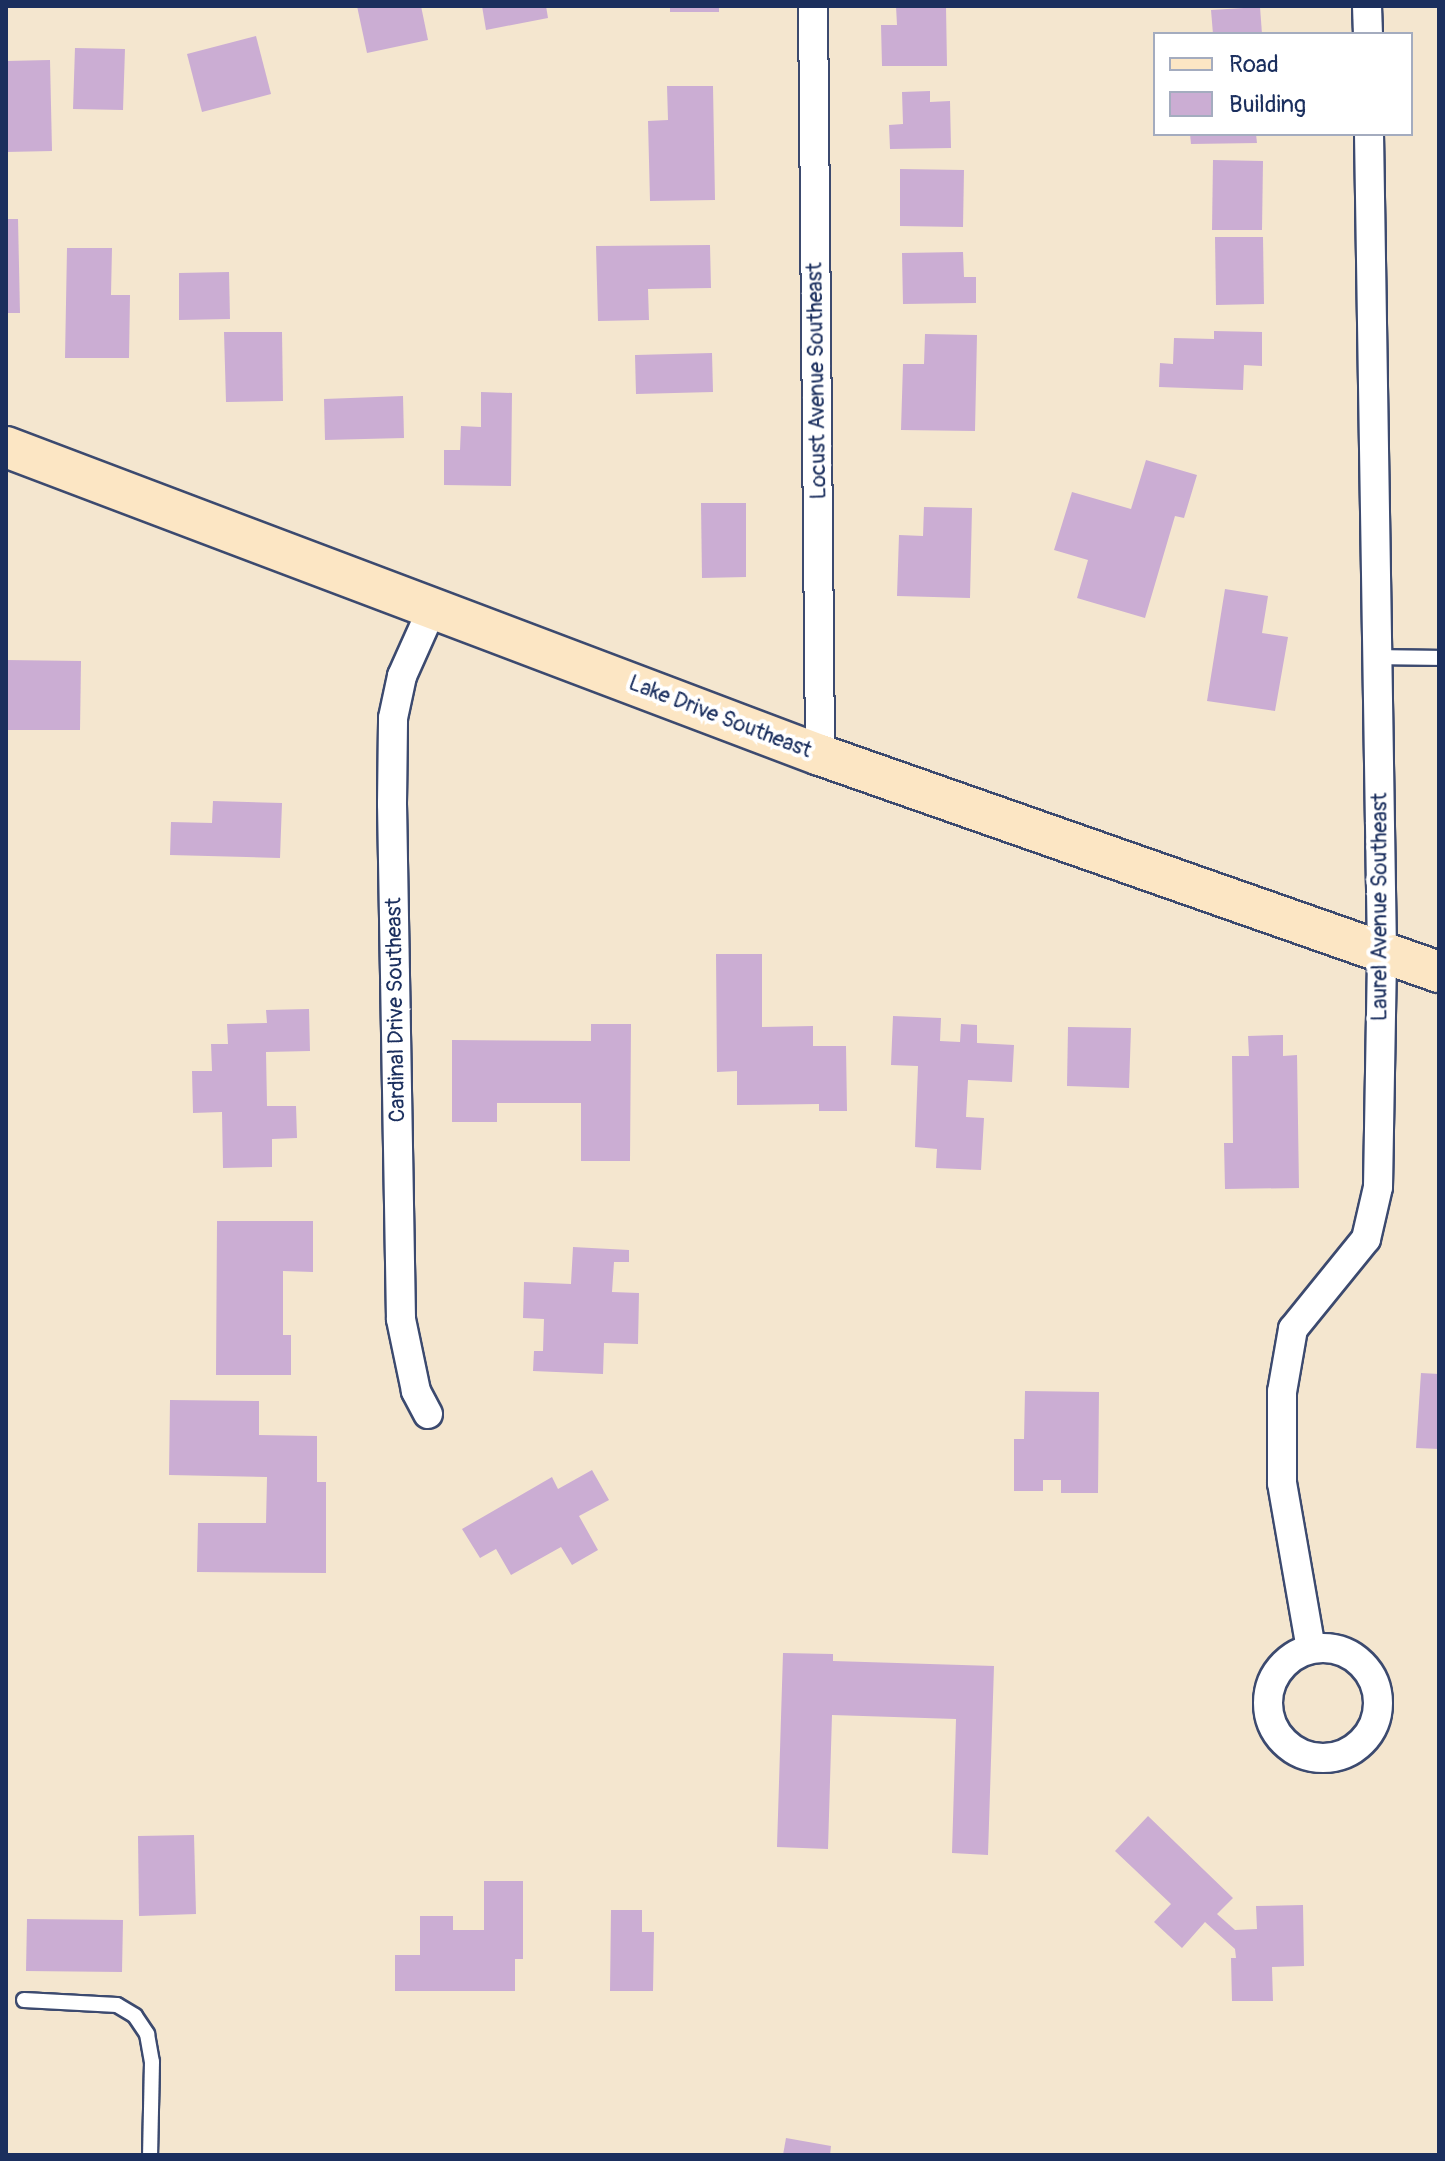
<!DOCTYPE html>
<style>
body{margin:0}
#map{position:relative;width:1445px;height:2161px;overflow:hidden;background:#f4e6cf;font-family:Pangolin,sans-serif}
div>[style]{position:absolute}
[style*='--x']{left:calc(var(--x)*1px);top:calc(var(--y)*1px);width:calc(var(--w)*1px);rotate:calc(var(--a)*1deg)}
.building>*{inset:0;background:#cbadd3}
.roads{filter:drop-shadow(2px 0 #3c4a6f) drop-shadow(-2px 0 #3c4a6f) drop-shadow(0 2px #3c4a6f) drop-shadow(0 -2px #3c4a6f)}
.service>*{height:14px;margin:-7px;padding:0 7px;transform-origin:7px;border-radius:7px;background:#fff}
.minor>*{height:28px;margin:-14px;padding:0 14px;transform-origin:14px;border-radius:14px;background:#fff}
.minor>.ring{margin:-14px;padding:0;box-sizing:content-box;background:none;border:28px solid #fff;border-radius:50%}
.secondary>*{height:40px;margin:-20px;padding:0 20px;transform-origin:20px;border-radius:20px;background:#fce6c4}
span{translate:-50% -50%;white-space:nowrap;text-align:center;line-height:1.15;-webkit-text-stroke:8px #fff;paint-order:stroke}
.street-label{font-size:22px;color:#1b2f5e}
.frame{position:absolute;inset:0;border:8px solid #1b2f5e;pointer-events:none}
.legend{position:absolute;left:1153px;top:32px;width:260px;height:104px;box-sizing:border-box;background:#fff;border:2px solid #a4acbf;margin:0;padding:10px 14px;list-style:none;font-size:24px;color:#1b2f5e}
.legend li{display:flex;align-items:center;gap:16px;height:40px}
.legend b{width:40px;border:2px solid #a4acbf}
</style>
<div id="map">
<div class="building">
<i style="clip-path:polygon(357px 6px,421px 6px,428px 40px,367px 53px)"></i>
<i style="clip-path:polygon(482px 6px,546px 6px,548px 18px,486px 30px)"></i>
<i style="clip-path:polygon(670px 6px,719px 6px,719px 12px,670px 12px)"></i>
<i style="clip-path:polygon(896px 6px,946px 6px,947px 66px,882px 66px,881px 25px,897px 25px)"></i>
<i style="clip-path:polygon(1260px 7px,1262px 34px,1213px 34px,1211px 10px)"></i>
<i style="clip-path:polygon(256px 36px,271px 94px,202px 112px,187px 54px)"></i>
<i style="clip-path:polygon(75px 48px,125px 49px,123px 110px,73px 109px)"></i>
<i style="clip-path:polygon(50px 60px,52px 151px,6px 152px,6px 61px)"></i>
<i style="clip-path:polygon(667px 86px,713px 86px,715px 200px,650px 201px,648px 121px,668px 120px)"></i>
<i style="clip-path:polygon(930px 91px,930px 102px,950px 101px,951px 148px,890px 149px,889px 125px,903px 124px,902px 92px)"></i>
<i style="clip-path:polygon(1190px 134px,1256px 134px,1257px 143px,1191px 144px)"></i>
<i style="clip-path:polygon(1213px 160px,1263px 161px,1262px 230px,1212px 230px)"></i>
<i style="clip-path:polygon(900px 169px,964px 170px,963px 227px,900px 226px)"></i>
<i style="clip-path:polygon(6px 219px,18px 219px,20px 313px,6px 313px)"></i>
<i style="clip-path:polygon(1215px 237px,1263px 237px,1264px 304px,1216px 305px)"></i>
<i style="clip-path:polygon(710px 245px,711px 288px,648px 289px,649px 320px,598px 321px,596px 246px)"></i>
<i style="clip-path:polygon(67px 248px,112px 248px,111px 295px,130px 295px,129px 358px,65px 358px)"></i>
<i style="clip-path:polygon(963px 252px,964px 277px,976px 277px,976px 303px,903px 304px,902px 253px)"></i>
<i style="clip-path:polygon(229px 272px,230px 319px,179px 320px,179px 273px)"></i>
<i style="clip-path:polygon(1214px 331px,1262px 332px,1262px 366px,1244px 365px,1243px 390px,1159px 387px,1160px 363px,1173px 364px,1174px 338px,1214px 339px)"></i>
<i style="clip-path:polygon(224px 332px,282px 332px,283px 401px,226px 402px)"></i>
<i style="clip-path:polygon(925px 334px,977px 335px,975px 431px,901px 430px,903px 364px,924px 364px)"></i>
<i style="clip-path:polygon(712px 353px,713px 392px,636px 394px,635px 355px)"></i>
<i style="clip-path:polygon(481px 392px,512px 393px,511px 486px,444px 485px,444px 450px,460px 450px,461px 426px,481px 427px)"></i>
<i style="clip-path:polygon(403px 396px,404px 438px,325px 440px,324px 399px)"></i>
<i style="clip-path:polygon(1146px 460px,1197px 475px,1184px 518px,1175px 516px,1145px 618px,1077px 598px,1088px 560px,1054px 550px,1072px 492px,1131px 509px)"></i>
<i style="clip-path:polygon(701px 503px,746px 503px,746px 577px,702px 578px)"></i>
<i style="clip-path:polygon(924px 507px,972px 508px,970px 598px,897px 596px,899px 535px,923px 536px)"></i>
<i style="clip-path:polygon(1225px 589px,1268px 596px,1262px 633px,1288px 637px,1275px 711px,1207px 701px)"></i>
<i style="clip-path:polygon(6px 660px,81px 661px,80px 730px,6px 730px)"></i>
<i style="clip-path:polygon(213px 801px,282px 803px,280px 858px,170px 855px,171px 822px,212px 823px)"></i>
<i style="clip-path:polygon(716px 954px,762px 954px,762px 1027px,813px 1026px,813px 1046px,846px 1046px,847px 1111px,819px 1111px,819px 1104px,737px 1105px,737px 1071px,717px 1072px)"></i>
<i style="clip-path:polygon(309px 1009px,310px 1051px,266px 1052px,267px 1106px,296px 1106px,297px 1138px,272px 1139px,272px 1167px,223px 1168px,222px 1112px,193px 1113px,192px 1071px,212px 1071px,211px 1044px,228px 1044px,227px 1024px,267px 1023px,266px 1010px)"></i>
<i style="clip-path:polygon(893px 1016px,941px 1018px,940px 1041px,960px 1042px,961px 1024px,977px 1025px,977px 1043px,1014px 1045px,1012px 1082px,968px 1080px,966px 1117px,984px 1118px,981px 1170px,936px 1168px,937px 1149px,915px 1147px,918px 1066px,891px 1065px)"></i>
<i style="clip-path:polygon(591px 1024px,631px 1024px,630px 1161px,581px 1161px,581px 1103px,497px 1103px,497px 1122px,452px 1122px,452px 1040px,591px 1041px)"></i>
<i style="clip-path:polygon(1068px 1027px,1131px 1028px,1129px 1088px,1067px 1086px)"></i>
<i style="clip-path:polygon(1283px 1035px,1283px 1056px,1297px 1055px,1299px 1188px,1225px 1189px,1224px 1143px,1233px 1143px,1232px 1056px,1249px 1056px,1248px 1036px)"></i>
<i style="clip-path:polygon(217px 1221px,313px 1221px,313px 1272px,283px 1271px,283px 1335px,291px 1335px,291px 1375px,216px 1375px)"></i>
<i style="clip-path:polygon(573px 1247px,629px 1250px,629px 1262px,614px 1262px,612px 1292px,639px 1293px,638px 1344px,604px 1343px,603px 1374px,533px 1371px,534px 1351px,543px 1351px,544px 1319px,523px 1318px,524px 1282px,571px 1284px)"></i>
<i style="clip-path:polygon(1421px 1373px,1439px 1374px,1439px 1449px,1416px 1448px)"></i>
<i style="clip-path:polygon(1025px 1391px,1099px 1392px,1098px 1493px,1061px 1493px,1061px 1480px,1043px 1480px,1043px 1491px,1014px 1491px,1014px 1439px,1024px 1439px)"></i>
<i style="clip-path:polygon(170px 1400px,259px 1401px,259px 1435px,317px 1436px,317px 1482px,326px 1482px,326px 1573px,197px 1572px,198px 1523px,266px 1523px,267px 1477px,169px 1475px)"></i>
<i style="clip-path:polygon(592px 1470px,609px 1500px,579px 1516px,598px 1550px,572px 1565px,561px 1547px,511px 1575px,496px 1549px,480px 1558px,462px 1529px,552px 1477px,558px 1489px)"></i>
<i style="clip-path:polygon(783px 1653px,833px 1654px,833px 1661px,994px 1666px,988px 1855px,952px 1853px,956px 1719px,832px 1715px,828px 1849px,777px 1847px)"></i>
<i style="clip-path:polygon(1148px 1816px,1233px 1898px,1217px 1914px,1235px 1930px,1257px 1929px,1256px 1906px,1303px 1905px,1304px 1966px,1272px 1967px,1273px 2001px,1232px 2001px,1231px 1958px,1236px 1958px,1235px 1949px,1205px 1922px,1182px 1948px,1154px 1922px,1171px 1904px,1115px 1851px)"></i>
<i style="clip-path:polygon(194px 1835px,196px 1914px,139px 1916px,138px 1836px)"></i>
<i style="clip-path:polygon(484px 1881px,523px 1881px,523px 1959px,515px 1959px,515px 1991px,395px 1991px,395px 1955px,420px 1955px,420px 1916px,453px 1916px,453px 1930px,484px 1930px)"></i>
<i style="clip-path:polygon(611px 1910px,642px 1910px,642px 1932px,654px 1932px,653px 1991px,610px 1991px)"></i>
<i style="clip-path:polygon(27px 1919px,123px 1920px,122px 1972px,26px 1971px)"></i>
<i style="clip-path:polygon(786px 2138px,831px 2146px,830px 2155px,783px 2155px)"></i>
</div>
<div class="roads">
<div class="service">
<i style="--x:1378;--y:657;--w:61;--a:0.9"></i>
<i style="--x:24;--y:2000;--w:93;--a:3.1"></i>
<i style="--x:117;--y:2005;--w:21;--a:31"></i>
<i style="--x:135;--y:2016;--w:22;--a:56"></i>
<i style="--x:147;--y:2034;--w:28;--a:80"></i>
<i style="--x:152;--y:2062;--w:93;--a:91.2"></i>
</div>
<div class="minor">
<i style="--x:813;--y:6;--w:749;--a:89.46"></i>
<i style="--x:1367;--y:6;--w:28;--a:88"></i>
<i style="--x:428;--y:1414;--w:26;--a:-118"></i>
<i style="--x:416;--y:1391;--w:74;--a:-101.8"></i>
<i style="--x:401;--y:1319;--w:515;--a:-91"></i>
<i style="--x:392;--y:804;--w:86;--a:-89.3"></i>
<i style="--x:393;--y:718;--w:43;--a:-77.9"></i>
<i style="--x:402;--y:676;--w:73;--a:-65.9"></i>
<i class="ring" style="left:1268px;top:1648px;width:82px;height:82px"></i>
<i style="--x:1311;--y:1649;--w:169;--a:-99.9"></i>
<i style="--x:1282;--y:1483;--w:91;--a:-90"></i>
<i style="--x:1282;--y:1392;--w:64;--a:-80.1"></i>
<i style="--x:1293;--y:1329;--w:116;--a:-51"></i>
<i style="--x:1366;--y:1239;--w:53;--a:-77"></i>
<i style="--x:1378;--y:1187;--w:235;--a:-89"></i>
<i style="--x:1382;--y:952;--w:818;--a:-90.91"></i>
</div>
<div class="secondary">
<i style="--x:6;--y:447;--w:870;--a:20.73"></i>
<i style="--x:820;--y:755;--w:656;--a:19.32"></i>
</div>
</div>
<div class="street-label">
<span style="left:817px;top:381px;rotate:-91deg">Locust Avenue Southeast</span>
<span style="left:720px;top:717px;rotate:21deg">Lake Drive Southeast</span>
<span style="left:1380px;top:907px;rotate:-90deg">Laurel Avenue Southeast</span>
<span style="left:396px;top:1010px;rotate:-91deg">Cardinal Drive Southeast</span>
</div>
<div class="frame"></div>
<ul class="legend">
<li><b style="height:10px;background:#fce6c4"></b>Road</li>
<li><b style="height:22px;background:#cbadd3"></b>Building</li>
</ul>
</div>
